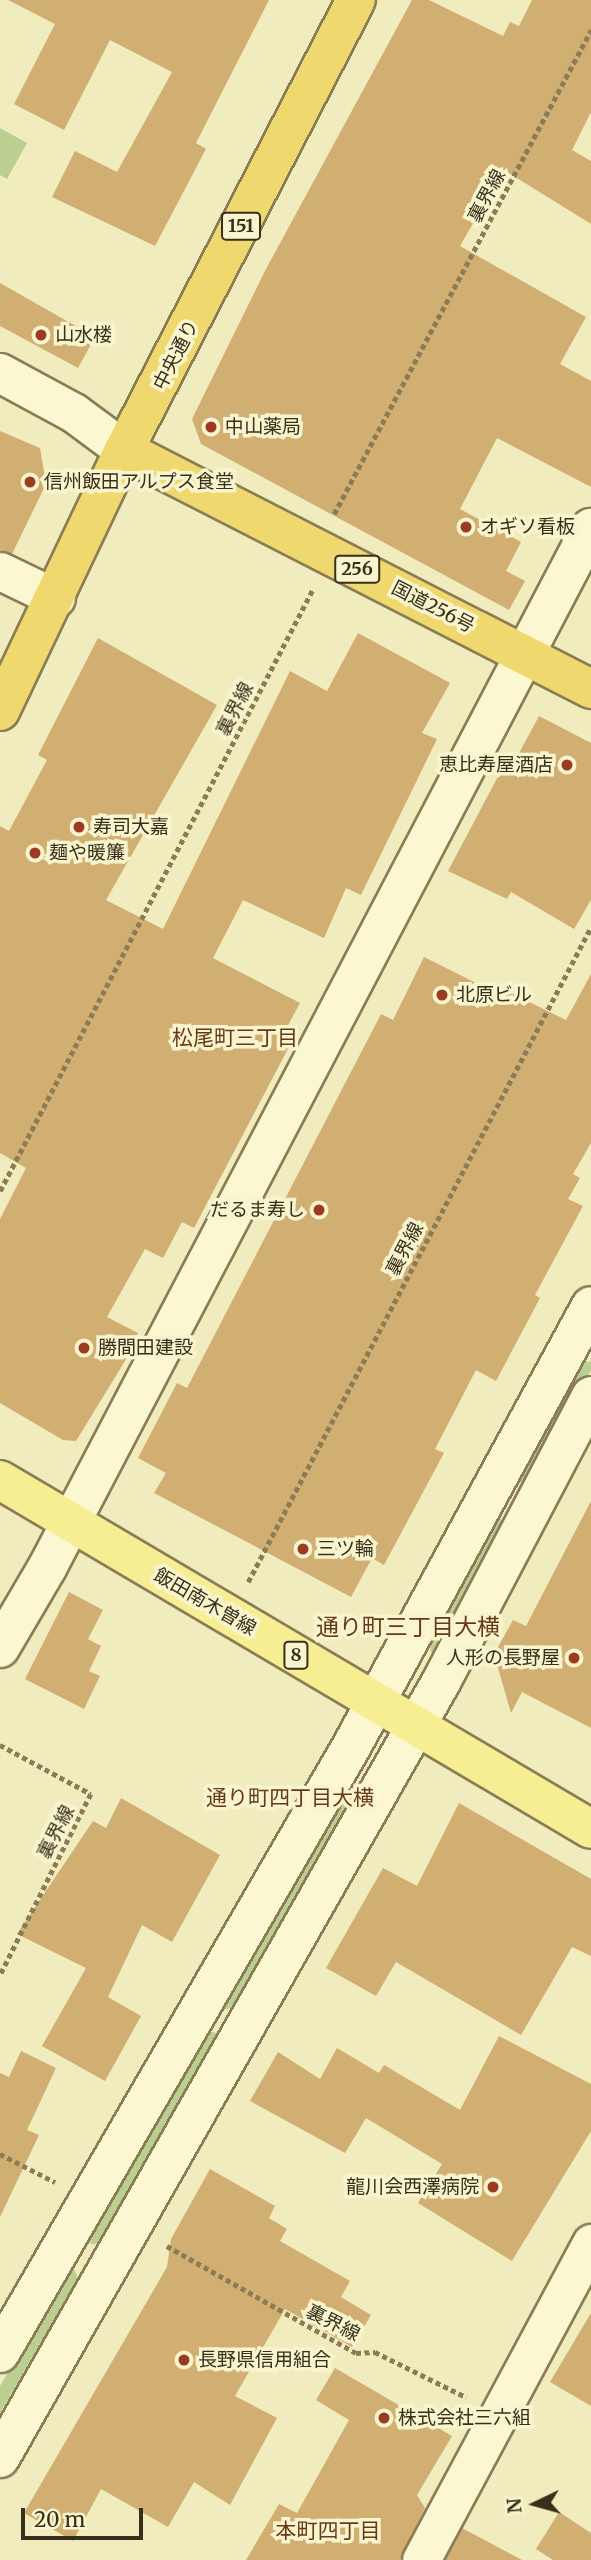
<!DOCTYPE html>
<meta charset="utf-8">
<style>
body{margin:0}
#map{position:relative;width:591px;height:2560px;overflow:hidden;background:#f1ecbe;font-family:Merriweather,"Noto Sans JP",serif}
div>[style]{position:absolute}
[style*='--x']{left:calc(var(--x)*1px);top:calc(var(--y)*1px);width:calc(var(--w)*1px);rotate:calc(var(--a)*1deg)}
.green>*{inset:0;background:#bbcf91}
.building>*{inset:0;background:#d1ae71}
.path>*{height:4.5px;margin-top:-2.25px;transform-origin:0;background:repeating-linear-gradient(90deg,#8a7c55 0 5px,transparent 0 8.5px)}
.roads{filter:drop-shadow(2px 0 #8a7c55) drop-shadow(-2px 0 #8a7c55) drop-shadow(0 2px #8a7c55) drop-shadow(0 -2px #8a7c55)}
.minor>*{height:37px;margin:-18.5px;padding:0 18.5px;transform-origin:18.5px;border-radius:18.5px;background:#fbf7d1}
.tertiary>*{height:38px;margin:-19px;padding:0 19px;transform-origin:19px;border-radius:19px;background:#fbf7d1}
.primary>*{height:38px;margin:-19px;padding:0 19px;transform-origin:19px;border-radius:19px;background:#f7ed92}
.trunk>*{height:38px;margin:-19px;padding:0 19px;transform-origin:19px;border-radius:19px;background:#efd86d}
.dots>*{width:19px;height:19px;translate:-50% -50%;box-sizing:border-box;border:4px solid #f7f4ce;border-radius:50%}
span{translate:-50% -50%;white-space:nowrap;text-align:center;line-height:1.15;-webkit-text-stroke:7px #f7f4ce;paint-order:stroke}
.shield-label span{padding:2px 5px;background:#f7f4ce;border:2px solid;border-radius:5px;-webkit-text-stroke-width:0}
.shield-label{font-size:18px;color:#382f1b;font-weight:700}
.street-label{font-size:19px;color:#382f1b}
.poi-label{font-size:19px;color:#382f1b}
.left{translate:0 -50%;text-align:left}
.right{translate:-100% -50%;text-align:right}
.neighbourhood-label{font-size:21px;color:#673918}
.quarter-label{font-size:23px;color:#673918}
.north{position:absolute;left:500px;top:2469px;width:70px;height:70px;-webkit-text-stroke:5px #f7f4ce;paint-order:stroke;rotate:265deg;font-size:19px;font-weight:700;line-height:28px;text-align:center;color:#382f1b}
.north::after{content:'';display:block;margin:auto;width:24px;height:32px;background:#382f1b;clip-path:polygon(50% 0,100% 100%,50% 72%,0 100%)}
.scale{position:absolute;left:21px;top:2508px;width:122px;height:32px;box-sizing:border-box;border:4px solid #382f1b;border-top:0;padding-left:9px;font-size:21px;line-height:24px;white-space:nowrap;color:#382f1b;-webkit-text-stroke:5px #f7f4ce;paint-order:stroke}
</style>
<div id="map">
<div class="green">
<i style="clip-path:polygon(0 128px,27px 143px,7px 179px,0 175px)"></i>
<i style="clip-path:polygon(579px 1361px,591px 1362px,591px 1370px,529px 1484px,521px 1483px,517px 1477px)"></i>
<i style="clip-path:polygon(494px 1519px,507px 1520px,437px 1653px,431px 1652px,429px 1642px)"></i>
<i style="clip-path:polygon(343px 1793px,354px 1794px,354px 1801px,234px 2007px,224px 2010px,221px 2006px)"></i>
<i style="clip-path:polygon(206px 2031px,216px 2033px,217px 2039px,99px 2242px,92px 2245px,86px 2236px)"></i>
<i style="clip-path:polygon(74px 2269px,78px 2278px,0 2413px,0 2386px,67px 2270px)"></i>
</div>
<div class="building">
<i style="clip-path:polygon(8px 0,269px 0,196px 143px,206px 149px,155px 246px,52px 197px,75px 151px,117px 172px,172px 72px,110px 40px,64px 130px,14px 104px,55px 24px)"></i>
<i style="clip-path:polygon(412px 0,429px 0,503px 36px,510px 22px,519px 26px,532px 0,591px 0,591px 112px,572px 150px,591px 161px,591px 224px,504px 170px,460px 246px,586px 317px,560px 364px,591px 381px,591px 487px,497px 438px,460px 509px,521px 542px,506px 571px,525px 581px,509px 610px,201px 444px,192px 419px,266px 269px)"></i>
<i style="clip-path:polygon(0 283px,95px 337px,78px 368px,0 326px)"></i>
<i style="clip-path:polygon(0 431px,40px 448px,46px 484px,12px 554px,0 550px)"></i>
<i style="clip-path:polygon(358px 633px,450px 683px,422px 733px,437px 739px,361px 895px,346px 888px,324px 938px,243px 900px,213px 958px,300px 1003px,281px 1038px,291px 1043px,194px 1228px,182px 1222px,163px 1258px,145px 1249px,107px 1317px,138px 1333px,128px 1356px,76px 1441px,63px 1440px,0 1403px,0 1219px,26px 1168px,0 1153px,0 826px,9px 831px,47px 760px,38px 755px,98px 638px,217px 705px,106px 900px,163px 929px,290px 671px,327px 691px)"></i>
<i style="clip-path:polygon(539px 716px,591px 743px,591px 900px,574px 929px,511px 892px,507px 899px,448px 871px,503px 767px,510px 770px)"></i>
<i style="clip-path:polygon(424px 957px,500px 995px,503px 989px,566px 1020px,591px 974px,591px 1143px,573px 1174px,580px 1178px,568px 1199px,583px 1206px,535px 1295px,540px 1298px,496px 1381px,476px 1370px,435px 1449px,444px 1453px,384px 1565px,372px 1558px,351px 1597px,154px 1493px,166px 1473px,138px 1458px,177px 1383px,187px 1388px,381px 1014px,393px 1020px)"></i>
<i style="clip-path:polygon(591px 1501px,591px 1728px,522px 1692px,511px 1713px,494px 1654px,513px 1620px,526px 1626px)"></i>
<i style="clip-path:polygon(69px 1592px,103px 1610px,88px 1639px,101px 1646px,89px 1671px,100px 1676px,84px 1709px,25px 1679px)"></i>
<i style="clip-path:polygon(121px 1798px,220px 1855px,172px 1942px,142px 1925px,108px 1997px,141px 2016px,105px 2081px,42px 2046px,86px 1968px,17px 1934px,93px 1821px,106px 1828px)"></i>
<i style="clip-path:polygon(459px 1803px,591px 1879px,591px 1956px,572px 1947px,521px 2035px,396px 1962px,376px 1996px,326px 1968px,383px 1868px,417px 1886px)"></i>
<i style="clip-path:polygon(499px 2036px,591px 2084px,591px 2131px,512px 2261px,418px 2203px,442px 2164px,366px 2118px,345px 2153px,250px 2101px,278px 2052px,320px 2079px,337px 2048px,379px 2073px,384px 2065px,460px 2110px)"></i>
<i style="clip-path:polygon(21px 2051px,56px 2068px,27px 2130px,39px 2135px,0 2217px,0 2073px,9px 2077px)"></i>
<i style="clip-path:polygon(210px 2169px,275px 2206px,269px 2218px,287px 2229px,280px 2241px,350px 2281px,341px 2297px,371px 2315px,352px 2347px,285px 2309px,235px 2396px,277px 2418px,230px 2505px,194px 2482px,168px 2527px,101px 2489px,73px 2541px,24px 2513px,167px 2267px,171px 2239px)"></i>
<i style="clip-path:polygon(591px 2313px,591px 2406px,550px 2382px)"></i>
<i style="clip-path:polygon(335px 2368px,452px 2436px,417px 2495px,425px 2508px,400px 2560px,246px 2560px,279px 2504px,297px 2513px,349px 2420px,316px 2400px)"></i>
<i style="clip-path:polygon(559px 2512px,591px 2533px,591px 2560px,553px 2560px,536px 2549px)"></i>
<i style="clip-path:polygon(462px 2528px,522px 2560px,445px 2560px)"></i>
</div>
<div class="path">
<i style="--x:334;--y:514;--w:548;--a:-62.03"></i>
<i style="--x:0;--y:1191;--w:679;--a:-62.53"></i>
<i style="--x:248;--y:1582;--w:739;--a:-62.36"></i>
<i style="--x:0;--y:1745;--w:103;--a:28.3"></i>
<i style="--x:91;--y:1794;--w:203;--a:116.6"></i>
<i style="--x:0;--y:2154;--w:62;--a:27"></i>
<i style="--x:167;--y:2246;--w:217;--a:29.5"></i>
<i style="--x:356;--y:2353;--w:19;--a:-3"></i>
<i style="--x:375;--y:2352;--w:102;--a:26.3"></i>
</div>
<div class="roads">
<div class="minor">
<i style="--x:0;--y:571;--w:62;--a:25.7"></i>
<i style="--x:421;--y:2560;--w:360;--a:-61.8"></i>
</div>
<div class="tertiary">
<i style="--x:0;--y:373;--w:84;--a:28.4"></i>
<i style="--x:74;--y:413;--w:62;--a:36.5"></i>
<i style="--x:0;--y:1648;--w:93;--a:-59.6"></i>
<i style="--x:47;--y:1568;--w:1174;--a:-62.39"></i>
<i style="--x:0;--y:2353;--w:698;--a:-59.91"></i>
<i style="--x:350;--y:1749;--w:504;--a:-61.45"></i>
<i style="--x:0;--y:2458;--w:893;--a:-60.39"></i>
<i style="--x:441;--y:1682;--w:323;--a:-62.3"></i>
</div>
<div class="primary">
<i style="--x:0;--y:1480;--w:686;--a:30.56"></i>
</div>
<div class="trunk">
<i style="--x:124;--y:450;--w:525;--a:27.1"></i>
<i style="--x:0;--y:711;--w:289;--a:-64.6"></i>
<i style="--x:124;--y:450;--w:506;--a:-62.73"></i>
</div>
</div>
<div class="dots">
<i style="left:41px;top:335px;background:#9d3b22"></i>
<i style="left:211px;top:427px;background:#9d3b22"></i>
<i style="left:30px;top:482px;background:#9d3b22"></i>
<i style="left:466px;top:527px;background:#9d3b22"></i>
<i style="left:567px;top:765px;background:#9d3b22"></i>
<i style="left:79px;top:827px;background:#9d3b22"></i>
<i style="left:35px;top:853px;background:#9d3b22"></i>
<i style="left:442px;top:995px;background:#9d3b22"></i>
<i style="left:319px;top:1210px;background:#9d3b22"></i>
<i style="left:84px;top:1348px;background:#9d3b22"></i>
<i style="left:303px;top:1549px;background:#9d3b22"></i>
<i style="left:574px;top:1658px;background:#9d3b22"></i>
<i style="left:493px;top:2187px;background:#9d3b22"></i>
<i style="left:184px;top:2360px;background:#9d3b22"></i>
<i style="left:384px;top:2418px;background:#9d3b22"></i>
</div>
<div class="shield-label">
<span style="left:241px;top:226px">151</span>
<span style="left:357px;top:569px">256</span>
<span style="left:296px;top:1655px">8</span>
</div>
<div class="street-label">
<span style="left:487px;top:196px;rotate:-62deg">裏界線</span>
<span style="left:176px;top:355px;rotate:-63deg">中央通り</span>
<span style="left:433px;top:607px;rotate:27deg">国道256号</span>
<span style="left:235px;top:709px;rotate:-63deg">裏界線</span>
<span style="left:405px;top:1249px;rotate:-62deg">裏界線</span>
<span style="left:205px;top:1602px;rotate:30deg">飯田南木曽線</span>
<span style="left:56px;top:1832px;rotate:-63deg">裏界線</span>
<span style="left:333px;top:2323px;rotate:27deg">裏界線</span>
</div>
<div class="poi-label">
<span class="left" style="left:55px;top:335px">山水楼</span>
<span class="left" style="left:225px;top:427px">中山薬局</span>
<span class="left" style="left:44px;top:482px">信州飯田アルプス食堂</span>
<span class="left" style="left:480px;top:527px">オギソ看板</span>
<span class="right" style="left:553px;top:765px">恵比寿屋酒店</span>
<span class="left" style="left:93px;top:827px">寿司大嘉</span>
<span class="left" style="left:49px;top:853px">麺や暖簾</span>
<span class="left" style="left:456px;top:995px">北原ビル</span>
<span class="right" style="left:305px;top:1210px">だるま寿し</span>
<span class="left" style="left:98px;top:1348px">勝間田建設</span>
<span class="left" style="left:317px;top:1549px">三ツ輪</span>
<span class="right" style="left:560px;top:1658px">人形の長野屋</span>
<span class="right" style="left:479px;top:2187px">龍川会西澤病院</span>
<span class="left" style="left:198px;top:2360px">長野県信用組合</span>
<span class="left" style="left:398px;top:2418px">株式会社三六組</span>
</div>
<div class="neighbourhood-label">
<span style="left:235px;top:1038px">松尾町三丁目</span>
<span style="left:290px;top:1798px">通り町四丁目大横</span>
<span style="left:328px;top:2531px">本町四丁目</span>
</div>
<div class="quarter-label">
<span style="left:408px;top:1627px">通り町三丁目大横</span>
</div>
<div class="north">N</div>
<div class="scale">20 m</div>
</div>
